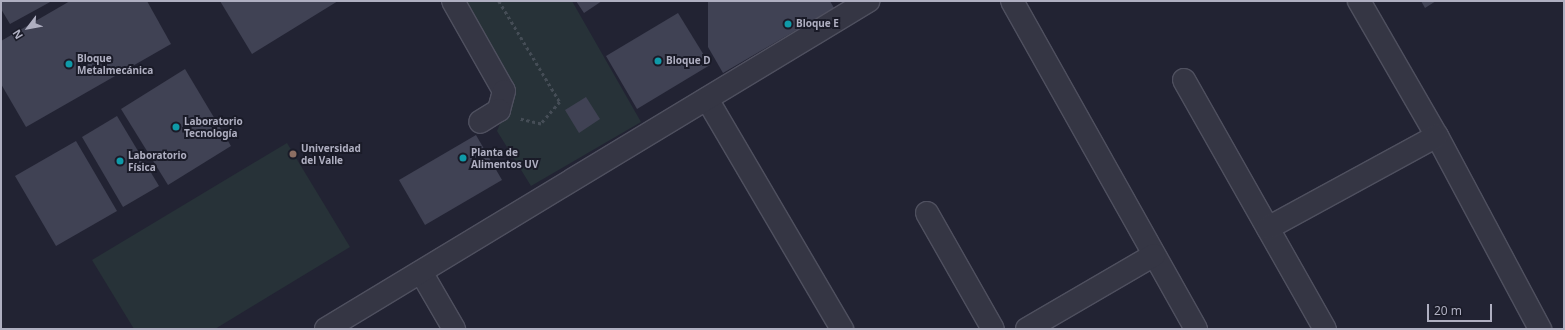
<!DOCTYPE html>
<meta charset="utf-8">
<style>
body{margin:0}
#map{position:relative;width:1565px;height:330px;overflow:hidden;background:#222333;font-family:"Noto Sans",sans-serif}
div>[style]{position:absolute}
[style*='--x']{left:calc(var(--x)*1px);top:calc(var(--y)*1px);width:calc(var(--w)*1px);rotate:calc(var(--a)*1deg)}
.green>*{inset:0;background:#273238}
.building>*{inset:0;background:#404254}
.path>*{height:2.5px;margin-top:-1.25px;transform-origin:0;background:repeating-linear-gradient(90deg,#454d56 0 3px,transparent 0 6px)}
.roads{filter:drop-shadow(1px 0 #4f505f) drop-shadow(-1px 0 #4f505f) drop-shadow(0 1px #4f505f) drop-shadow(0 -1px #4f505f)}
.minor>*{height:22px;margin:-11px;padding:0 11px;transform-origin:11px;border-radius:11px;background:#353644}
.dots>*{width:11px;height:11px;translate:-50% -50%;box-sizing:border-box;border:2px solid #1a1b28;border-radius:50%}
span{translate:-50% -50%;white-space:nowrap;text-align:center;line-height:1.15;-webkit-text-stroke:4px #1a1b28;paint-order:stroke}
.poi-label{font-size:10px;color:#afafc1;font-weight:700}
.left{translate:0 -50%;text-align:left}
.frame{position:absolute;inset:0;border:2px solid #afafc1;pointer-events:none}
.north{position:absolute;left:8px;top:8px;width:40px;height:40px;-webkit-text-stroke:3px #1a1b28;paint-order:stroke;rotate:238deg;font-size:11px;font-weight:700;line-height:16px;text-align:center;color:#afafc1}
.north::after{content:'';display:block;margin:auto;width:14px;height:18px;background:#afafc1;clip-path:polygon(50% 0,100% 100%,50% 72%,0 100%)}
.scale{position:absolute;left:1427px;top:304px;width:65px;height:18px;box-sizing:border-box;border:2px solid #afafc1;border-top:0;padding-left:5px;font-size:12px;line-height:14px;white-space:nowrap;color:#afafc1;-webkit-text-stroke:3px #1a1b28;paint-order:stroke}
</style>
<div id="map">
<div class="green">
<i style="clip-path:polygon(460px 1px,572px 1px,641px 122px,531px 186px,497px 131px,512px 94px)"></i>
<i style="clip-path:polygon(287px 143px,350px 247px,215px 329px,134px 329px,92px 260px)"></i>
</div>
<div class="building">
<i style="clip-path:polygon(1px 1px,52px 1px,10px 24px,1px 9px)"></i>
<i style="clip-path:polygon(70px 1px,147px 1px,171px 44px,26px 127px,1px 84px,1px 41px)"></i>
<i style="clip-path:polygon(220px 1px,338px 1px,252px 54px)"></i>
<i style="clip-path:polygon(576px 1px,602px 1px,584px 13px)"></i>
<i style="clip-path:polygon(708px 1px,830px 1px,834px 8px,723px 73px,708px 47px)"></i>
<i style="clip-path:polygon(1421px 1px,1436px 1px,1425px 8px)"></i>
<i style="clip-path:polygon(678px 13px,710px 65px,637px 109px,606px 56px)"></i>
<i style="clip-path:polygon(185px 69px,231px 146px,168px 185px,121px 109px)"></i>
<i style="clip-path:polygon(586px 97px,600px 119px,579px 133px,565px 110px)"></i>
<i style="clip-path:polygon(117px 116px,159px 186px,123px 207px,82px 137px)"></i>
<i style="clip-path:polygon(476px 135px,502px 180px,425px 225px,399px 180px)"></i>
<i style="clip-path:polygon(76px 141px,117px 211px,56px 246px,15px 176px)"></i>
</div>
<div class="path">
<i style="--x:499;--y:1;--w:118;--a:58.9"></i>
<i style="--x:560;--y:102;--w:29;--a:131"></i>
<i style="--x:541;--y:124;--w:23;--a:-167"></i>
</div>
<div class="roads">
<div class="minor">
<i style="--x:453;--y:1;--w:103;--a:60.5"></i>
<i style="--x:504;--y:91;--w:20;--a:105"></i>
<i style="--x:499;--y:110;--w:22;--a:148"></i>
<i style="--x:1012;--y:1;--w:376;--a:60.7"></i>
<i style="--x:1359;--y:1;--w:156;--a:60"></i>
<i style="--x:1437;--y:136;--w:219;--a:61.9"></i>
<i style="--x:1184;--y:80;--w:286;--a:60.5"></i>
<i style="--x:707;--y:99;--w:267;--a:59.6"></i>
<i style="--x:927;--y:213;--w:133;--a:60.4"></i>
<i style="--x:1268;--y:228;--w:192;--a:-28.6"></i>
<i style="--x:421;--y:272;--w:66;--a:59.9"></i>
<i style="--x:326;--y:329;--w:634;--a:-31.18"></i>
<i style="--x:1027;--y:329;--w:147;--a:-30.2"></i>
</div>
</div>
<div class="dots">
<i style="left:788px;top:24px;background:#0f9aa8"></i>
<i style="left:658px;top:61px;background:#0f9aa8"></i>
<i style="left:69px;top:64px;background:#0f9aa8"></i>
<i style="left:176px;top:127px;background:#0f9aa8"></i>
<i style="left:293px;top:154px;background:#8d6e63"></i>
<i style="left:463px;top:158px;background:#0f9aa8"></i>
<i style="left:120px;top:161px;background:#0f9aa8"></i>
</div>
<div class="poi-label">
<span class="left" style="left:796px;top:24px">Bloque E</span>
<span class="left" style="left:77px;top:64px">Bloque<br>Metalmecánica</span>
<span class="left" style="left:666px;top:61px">Bloque D</span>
<span class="left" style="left:184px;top:127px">Laboratorio<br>Tecnología</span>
<span class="left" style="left:301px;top:154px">Universidad<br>del Valle</span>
<span class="left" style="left:471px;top:158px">Planta de<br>Alimentos UV</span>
<span class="left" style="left:128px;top:161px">Laboratorio<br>Física</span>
</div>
<div class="frame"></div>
<div class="north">N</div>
<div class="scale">20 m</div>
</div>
